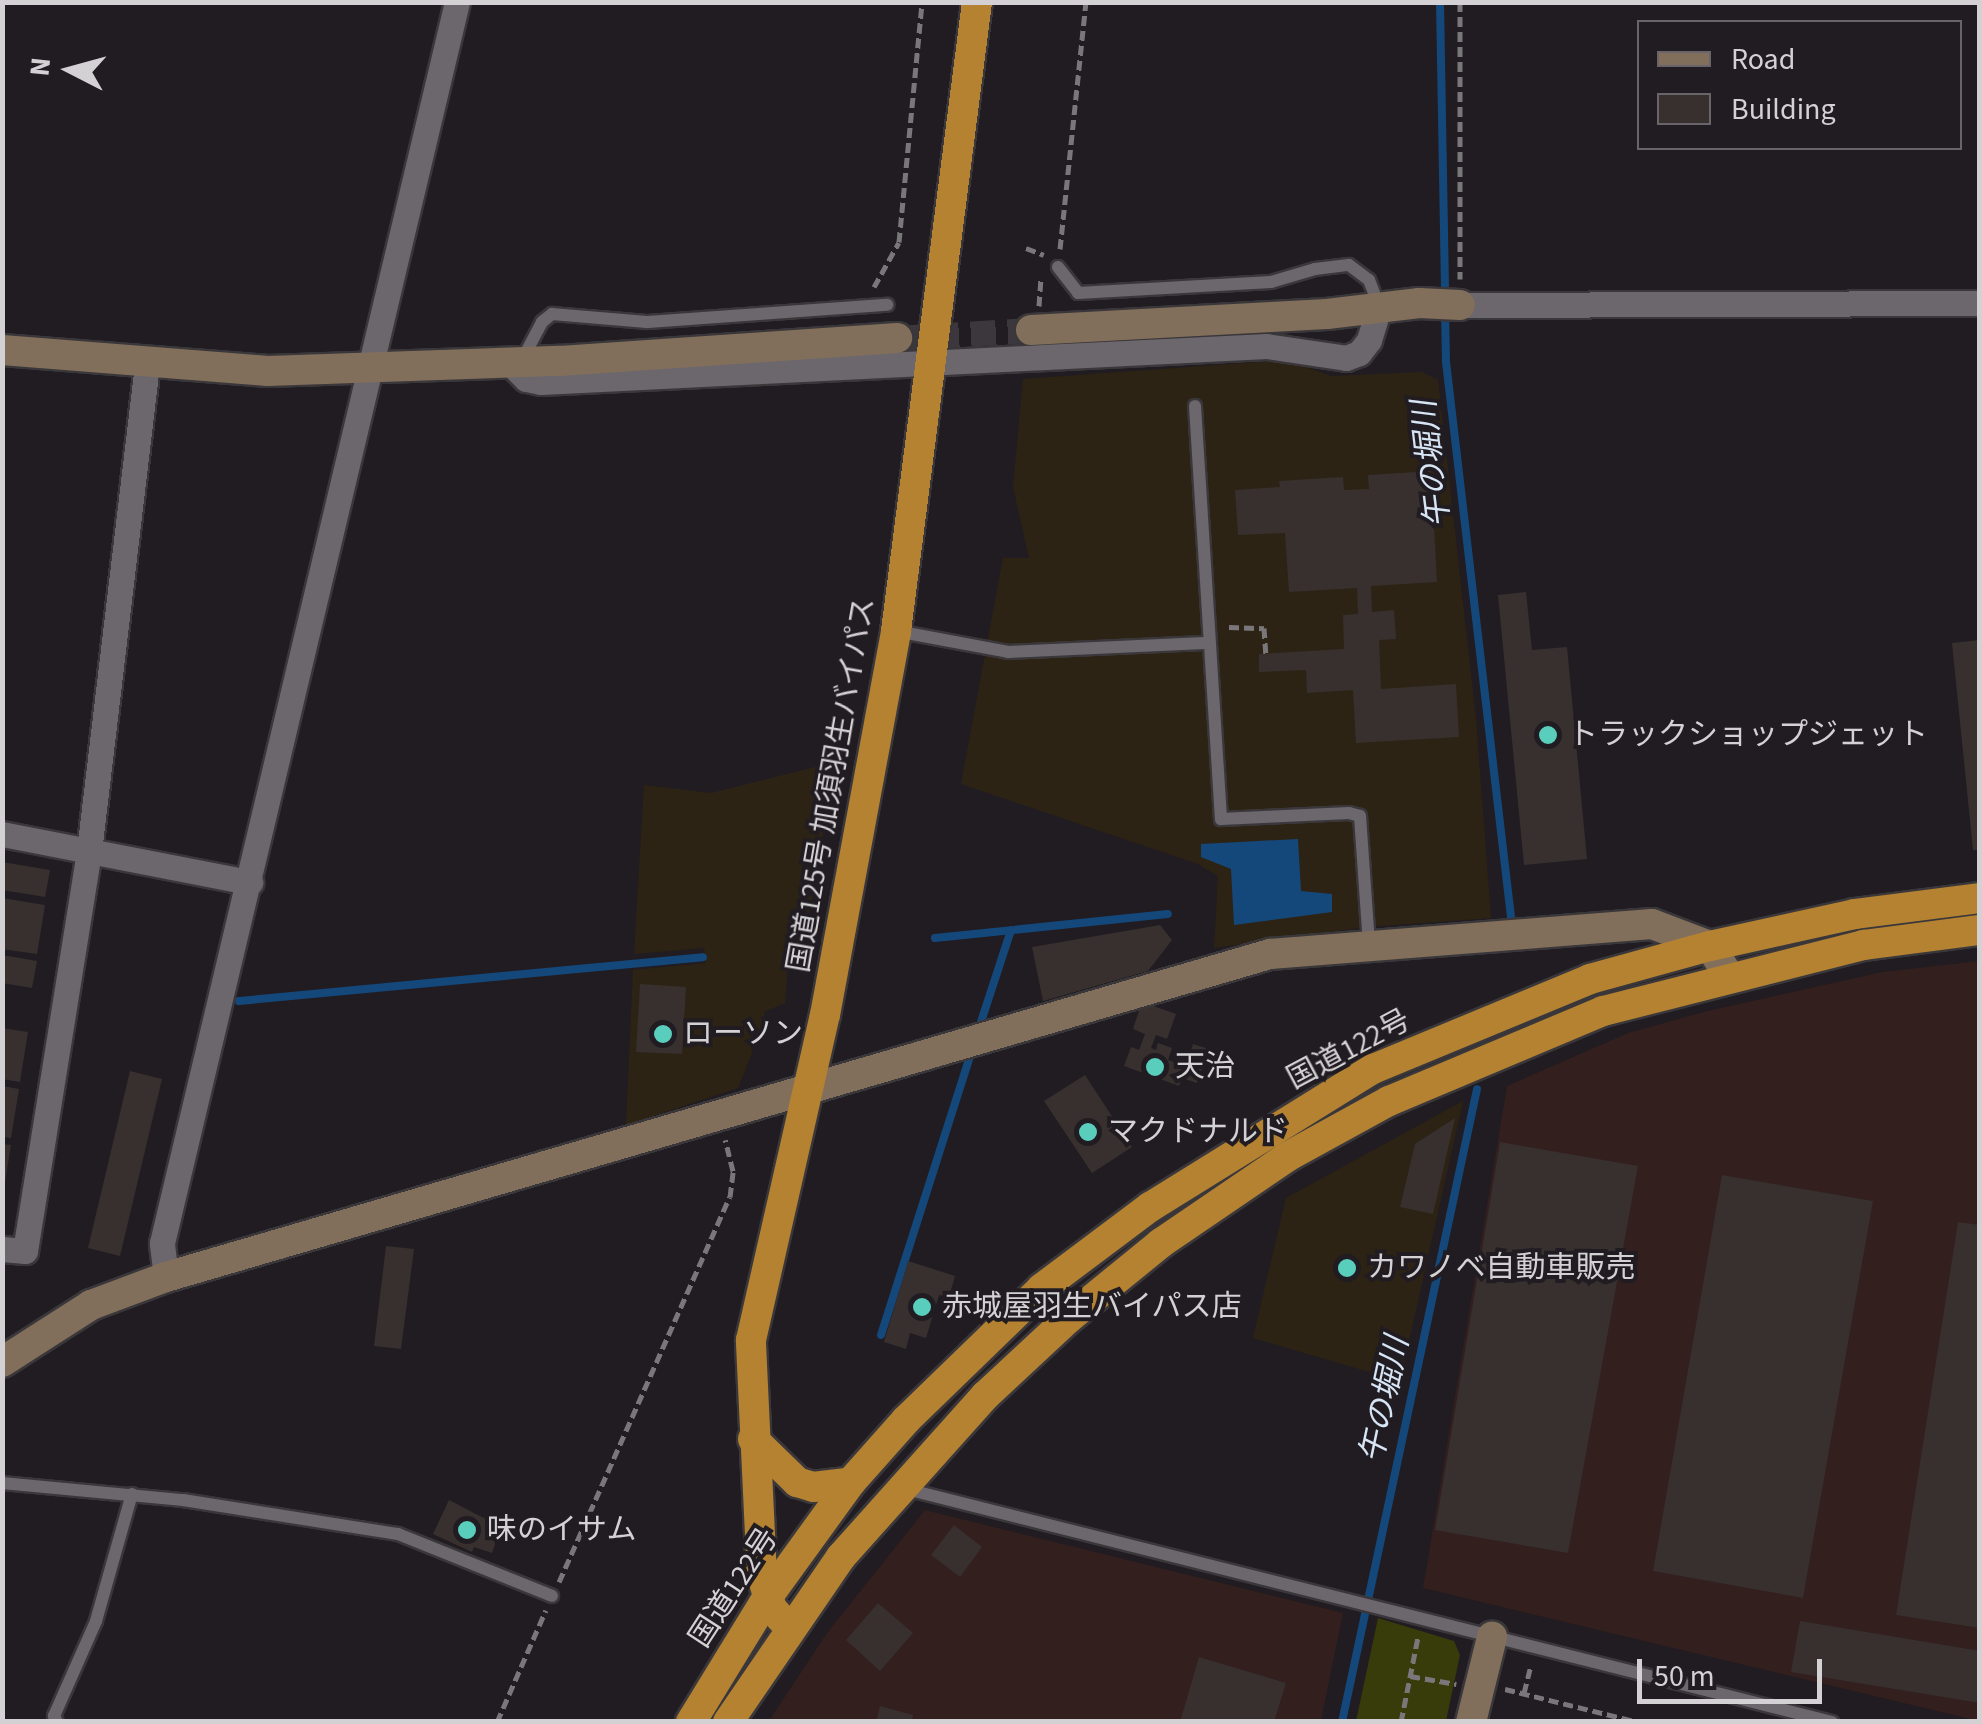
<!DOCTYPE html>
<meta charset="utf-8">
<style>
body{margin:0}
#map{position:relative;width:1982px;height:1724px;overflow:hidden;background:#201c21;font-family:"Source Sans 3","Noto Sans JP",sans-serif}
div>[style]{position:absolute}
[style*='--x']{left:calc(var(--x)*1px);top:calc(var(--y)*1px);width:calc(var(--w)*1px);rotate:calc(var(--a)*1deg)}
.commercial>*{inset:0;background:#2d2314}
.industrial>*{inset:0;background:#321f1e}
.green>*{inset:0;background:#373c0a}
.water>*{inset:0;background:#14487b}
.stream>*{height:8px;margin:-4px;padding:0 4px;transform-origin:4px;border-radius:4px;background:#14487b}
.building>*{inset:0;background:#37302e}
.street-tunnel>*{height:25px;margin-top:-12.5px;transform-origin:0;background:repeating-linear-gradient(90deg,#3b373c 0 25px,transparent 0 37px)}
.path>*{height:5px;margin-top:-2.5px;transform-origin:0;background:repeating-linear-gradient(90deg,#7a777b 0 10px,transparent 0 15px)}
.roads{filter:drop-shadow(2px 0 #3a373a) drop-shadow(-2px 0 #3a373a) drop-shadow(0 2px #3a373a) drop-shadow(0 -2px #3a373a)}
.lane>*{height:12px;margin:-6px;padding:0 6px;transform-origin:6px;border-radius:6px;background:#6c676d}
.street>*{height:25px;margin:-12.5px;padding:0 12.5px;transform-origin:12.5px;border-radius:12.5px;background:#6c676d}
.secondary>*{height:30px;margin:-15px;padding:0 15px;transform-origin:15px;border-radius:15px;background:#826f5b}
.highway>*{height:30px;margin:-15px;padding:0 15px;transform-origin:15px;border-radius:15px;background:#b48231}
.dots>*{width:28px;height:28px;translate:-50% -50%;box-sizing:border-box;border:5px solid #201c21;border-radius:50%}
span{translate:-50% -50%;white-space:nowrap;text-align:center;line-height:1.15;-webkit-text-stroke:8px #201c21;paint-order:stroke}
.poi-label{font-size:30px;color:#d4d1d4}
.left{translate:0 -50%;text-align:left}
.street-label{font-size:30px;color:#d4d1d4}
.water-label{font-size:32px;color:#d6e4f4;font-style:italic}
.frame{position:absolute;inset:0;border:5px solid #d4d1d4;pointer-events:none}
.legend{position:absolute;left:1637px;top:20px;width:325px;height:130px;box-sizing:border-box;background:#201c21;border:2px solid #686469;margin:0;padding:12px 18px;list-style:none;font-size:30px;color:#d4d1d4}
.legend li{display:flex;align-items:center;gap:20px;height:50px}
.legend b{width:50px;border:2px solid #686469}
.north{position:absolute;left:20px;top:20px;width:100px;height:100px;-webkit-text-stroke:8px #201c21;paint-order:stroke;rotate:276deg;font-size:28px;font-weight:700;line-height:40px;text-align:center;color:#d4d1d4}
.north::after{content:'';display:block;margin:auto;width:35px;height:45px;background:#d4d1d4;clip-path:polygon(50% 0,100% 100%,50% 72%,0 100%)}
.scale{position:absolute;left:1637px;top:1659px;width:185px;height:45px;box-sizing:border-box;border:5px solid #d4d1d4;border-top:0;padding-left:12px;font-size:30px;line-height:35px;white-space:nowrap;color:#d4d1d4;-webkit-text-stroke:8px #201c21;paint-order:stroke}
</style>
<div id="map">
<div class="commercial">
<i style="clip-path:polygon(1285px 360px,1331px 376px,1422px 372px,1438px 380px,1476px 719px,1491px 918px,1367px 927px,1214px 948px,1218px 876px,1198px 864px,961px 784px,1003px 558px,1029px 558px,1013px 487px,1023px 379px)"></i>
<i style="clip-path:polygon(835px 762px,807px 928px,802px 927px,790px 939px,785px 1003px,764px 1012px,767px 1032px,751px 1040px,752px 1053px,738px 1088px,626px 1125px,633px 970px,706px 963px,704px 948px,634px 954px,644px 785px,711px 793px)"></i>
<i style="clip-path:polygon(1463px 1101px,1400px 1381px,1253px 1338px,1286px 1198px)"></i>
</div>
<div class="industrial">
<i style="clip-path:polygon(1979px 961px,1979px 1721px,1423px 1588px,1507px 1086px,1628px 1033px,1703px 1012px,1882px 972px)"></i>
<i style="clip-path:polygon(925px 1510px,1343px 1613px,1321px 1721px,768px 1722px,827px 1633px)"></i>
</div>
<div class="green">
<i style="clip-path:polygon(1378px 1618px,1454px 1641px,1460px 1655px,1446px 1721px,1356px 1721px)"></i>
</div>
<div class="water">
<i style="clip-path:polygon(1298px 839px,1301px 891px,1332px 894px,1332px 912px,1234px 925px,1231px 869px,1201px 857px,1201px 844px)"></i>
</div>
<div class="stream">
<i style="--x:1440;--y:2;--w:294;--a:89"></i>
<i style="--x:1445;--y:310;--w:52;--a:88.9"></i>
<i style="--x:1446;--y:362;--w:559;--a:83.32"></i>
<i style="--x:935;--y:938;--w:234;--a:-5.9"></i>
<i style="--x:792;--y:949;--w:10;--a:-6"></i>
<i style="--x:239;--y:1001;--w:466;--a:-5.4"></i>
<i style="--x:978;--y:1031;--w:106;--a:-71.9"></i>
<i style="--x:881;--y:1335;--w:300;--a:-72.3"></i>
<i style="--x:1342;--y:1722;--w:647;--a:-77.96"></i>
</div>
<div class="building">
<i style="clip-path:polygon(1431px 471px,1437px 582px,1371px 586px,1372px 612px,1394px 610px,1396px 639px,1379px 640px,1381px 689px,1456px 684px,1459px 737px,1356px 743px,1353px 690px,1307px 693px,1306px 670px,1259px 672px,1259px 654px,1344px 649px,1343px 615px,1358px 614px,1357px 588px,1289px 592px,1285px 533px,1238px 535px,1235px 490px,1280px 487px,1279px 481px,1343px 477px,1344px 490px,1369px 489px,1368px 475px)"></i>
<i style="clip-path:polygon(1526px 592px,1532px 650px,1567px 647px,1587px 859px,1524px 865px,1498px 595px)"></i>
<i style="clip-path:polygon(1980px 640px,1980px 850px,1973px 850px,1952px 643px)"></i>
<i style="clip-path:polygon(2px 862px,50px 870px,45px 897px,2px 890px)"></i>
<i style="clip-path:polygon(2px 898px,45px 905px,37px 954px,2px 949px)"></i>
<i style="clip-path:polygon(1160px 925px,1172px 940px,1148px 971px,1043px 1001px,1032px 947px)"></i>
<i style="clip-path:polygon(2px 955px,37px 961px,32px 988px,2px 983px)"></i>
<i style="clip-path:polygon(640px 984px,686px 987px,682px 1054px,636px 1052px)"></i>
<i style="clip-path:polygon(1142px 1002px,1176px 1014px,1167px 1039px,1156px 1035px,1151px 1048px,1156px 1050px,1158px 1043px,1172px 1048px,1168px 1060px,1186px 1066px,1193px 1044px,1209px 1049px,1197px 1083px,1182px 1078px,1179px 1086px,1124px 1066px,1131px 1047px,1139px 1050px,1145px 1034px,1133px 1029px)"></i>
<i style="clip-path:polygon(2px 1028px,28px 1032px,20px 1082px,2px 1079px)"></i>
<i style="clip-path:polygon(130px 1071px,162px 1079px,120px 1256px,88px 1248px)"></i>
<i style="clip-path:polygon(1085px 1075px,1132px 1147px,1092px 1173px,1044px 1101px)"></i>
<i style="clip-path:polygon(2px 1086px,19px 1089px,11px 1138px,2px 1137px)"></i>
<i style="clip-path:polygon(1455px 1118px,1433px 1214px,1400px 1207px,1415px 1144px)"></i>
<i style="clip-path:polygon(1500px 1142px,1638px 1166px,1568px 1553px,1435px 1530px)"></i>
<i style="clip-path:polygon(2px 1144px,11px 1145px,5px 1182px,2px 1182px)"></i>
<i style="clip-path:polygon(1722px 1175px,1873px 1201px,1803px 1598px,1653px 1571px)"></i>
<i style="clip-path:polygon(1958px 1222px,1980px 1225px,1980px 1628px,1896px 1615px)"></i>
<i style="clip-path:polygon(386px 1246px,414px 1249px,401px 1349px,374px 1346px)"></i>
<i style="clip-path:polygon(908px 1261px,955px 1276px,949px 1297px,939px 1295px,926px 1338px,910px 1333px,906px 1349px,884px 1342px)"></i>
<i style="clip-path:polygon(449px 1500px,501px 1527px,492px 1553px,474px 1547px,472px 1552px,433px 1534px)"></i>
<i style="clip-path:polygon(954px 1525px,982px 1547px,960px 1577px,931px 1555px)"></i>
<i style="clip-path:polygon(878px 1603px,913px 1633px,880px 1671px,846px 1640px)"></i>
<i style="clip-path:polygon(1800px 1621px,1980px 1651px,1980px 1703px,1791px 1672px)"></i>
<i style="clip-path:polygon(1199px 1657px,1286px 1683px,1274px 1722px,1180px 1722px)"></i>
<i style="clip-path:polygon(880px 1706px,913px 1715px,912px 1722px,876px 1722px)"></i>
</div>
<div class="street-tunnel">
<i style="--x:897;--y:338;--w:134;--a:-3.4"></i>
</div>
<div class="path">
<i style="--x:1460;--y:2;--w:277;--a:90"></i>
<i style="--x:1026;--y:248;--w:19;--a:21"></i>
<i style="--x:1060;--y:249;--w:248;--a:-84"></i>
<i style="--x:874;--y:287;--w:51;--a:-60.9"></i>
<i style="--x:899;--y:242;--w:241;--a:-84.5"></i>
<i style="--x:1039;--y:306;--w:29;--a:-86"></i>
<i style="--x:1229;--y:627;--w:35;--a:2"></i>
<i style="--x:1264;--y:628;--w:26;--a:86"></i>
<i style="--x:559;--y:1582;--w:421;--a:-66.1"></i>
<i style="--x:730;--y:1197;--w:26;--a:-83"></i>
<i style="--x:733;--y:1171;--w:32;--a:-104"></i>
<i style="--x:1410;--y:1676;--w:47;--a:9.9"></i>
<i style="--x:1505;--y:1689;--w:137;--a:13.9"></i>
<i style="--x:1524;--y:1693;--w:29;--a:-76"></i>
<i style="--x:497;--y:1722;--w:122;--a:-66.4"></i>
<i style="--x:1401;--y:1722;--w:87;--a:-78.7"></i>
</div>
<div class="roads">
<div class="lane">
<i style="--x:1058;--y:267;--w:33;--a:52"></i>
<i style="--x:1078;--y:293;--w:193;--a:-3.3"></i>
<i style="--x:1271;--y:282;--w:46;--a:-16.5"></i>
<i style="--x:1315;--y:269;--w:34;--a:-7"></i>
<i style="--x:1349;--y:265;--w:25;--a:37"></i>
<i style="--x:1369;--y:280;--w:28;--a:69"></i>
<i style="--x:522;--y:360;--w:43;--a:-62.2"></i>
<i style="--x:542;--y:322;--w:13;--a:-39"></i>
<i style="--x:552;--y:314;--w:95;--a:4.8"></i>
<i style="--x:647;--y:322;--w:241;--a:-4.1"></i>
<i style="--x:1195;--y:406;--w:414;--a:86.4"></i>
<i style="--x:1221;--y:819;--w:128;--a:-2.7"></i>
<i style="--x:1349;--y:813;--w:11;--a:15"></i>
<i style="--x:1360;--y:816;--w:129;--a:86"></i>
<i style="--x:896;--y:631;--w:114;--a:10.6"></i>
<i style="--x:1008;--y:652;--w:202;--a:-2.6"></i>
<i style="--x:2;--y:1483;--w:182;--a:5.4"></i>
<i style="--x:183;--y:1500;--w:218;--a:9"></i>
<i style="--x:398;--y:1534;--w:166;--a:21.9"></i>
<i style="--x:906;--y:1489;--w:955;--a:14.12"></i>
<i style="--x:57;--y:1722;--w:7;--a:-117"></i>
<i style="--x:54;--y:1716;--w:104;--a:-66.1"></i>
<i style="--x:96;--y:1621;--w:132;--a:-74.2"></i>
</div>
<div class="street">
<i style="--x:1460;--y:305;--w:520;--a:-0.22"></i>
<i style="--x:511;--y:364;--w:21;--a:45"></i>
<i style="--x:526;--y:379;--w:15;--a:11"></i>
<i style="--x:541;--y:382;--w:726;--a:-2.84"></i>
<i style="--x:1266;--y:346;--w:81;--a:8.5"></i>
<i style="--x:1346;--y:358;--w:14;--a:-21"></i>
<i style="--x:1359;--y:353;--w:16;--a:-52"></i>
<i style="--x:1369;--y:340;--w:34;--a:-73"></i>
<i style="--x:2;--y:834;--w:253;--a:11"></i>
<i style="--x:2;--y:1249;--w:23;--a:5"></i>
<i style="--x:25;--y:1251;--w:405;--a:-80.9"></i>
<i style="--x:89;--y:851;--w:489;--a:-83.2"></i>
<i style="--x:166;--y:1277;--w:34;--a:-97"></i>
<i style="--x:162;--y:1243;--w:1276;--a:-76.63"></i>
</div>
<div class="secondary">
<i style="--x:1031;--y:330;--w:296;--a:-3.1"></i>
<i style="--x:1327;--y:314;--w:93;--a:-6.8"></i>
<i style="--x:1419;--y:303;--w:41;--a:2.8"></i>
<i style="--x:2;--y:350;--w:267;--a:4.5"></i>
<i style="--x:268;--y:371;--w:292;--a:-2"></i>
<i style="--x:560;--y:361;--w:338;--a:-3.9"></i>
<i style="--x:2;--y:1362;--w:106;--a:-32.6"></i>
<i style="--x:91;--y:1305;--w:80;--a:-20.5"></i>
<i style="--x:166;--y:1277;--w:1150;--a:-16.31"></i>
<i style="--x:1270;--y:954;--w:383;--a:-4.5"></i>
<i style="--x:1652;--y:924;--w:62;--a:20.8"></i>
<i style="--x:1710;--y:946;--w:36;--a:58"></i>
<i style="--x:1471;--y:1722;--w:88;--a:-76.1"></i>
</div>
<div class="highway">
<i style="--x:753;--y:1439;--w:62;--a:44.3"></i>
<i style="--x:797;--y:1482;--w:17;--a:17"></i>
<i style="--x:813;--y:1487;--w:38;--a:-7"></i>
<i style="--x:789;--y:1627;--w:25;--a:-133"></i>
<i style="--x:772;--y:1609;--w:34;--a:-107"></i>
<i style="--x:762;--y:1577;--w:237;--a:-92.7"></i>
<i style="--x:751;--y:1340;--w:333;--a:-77.2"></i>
<i style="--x:825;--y:1015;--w:391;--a:-79.5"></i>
<i style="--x:896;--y:631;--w:634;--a:-82.66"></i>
<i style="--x:691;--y:1722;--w:145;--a:-58.5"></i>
<i style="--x:767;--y:1598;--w:143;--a:-54.1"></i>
<i style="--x:851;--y:1482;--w:83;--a:-48.4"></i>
<i style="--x:906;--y:1420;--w:190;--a:-44.1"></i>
<i style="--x:1042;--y:1288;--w:135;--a:-36.9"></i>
<i style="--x:1150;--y:1207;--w:262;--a:-31.8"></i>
<i style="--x:1373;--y:1069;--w:235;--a:-22.5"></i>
<i style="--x:1590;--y:979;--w:124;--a:-15.4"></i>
<i style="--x:1710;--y:946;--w:148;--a:-12.4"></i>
<i style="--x:1855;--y:914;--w:126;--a:-7.3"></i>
<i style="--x:728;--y:1722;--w:200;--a:-55.6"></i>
<i style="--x:841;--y:1557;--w:217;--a:-48.2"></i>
<i style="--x:986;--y:1395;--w:113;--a:-42.9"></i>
<i style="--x:1069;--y:1318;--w:119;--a:-39.2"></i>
<i style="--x:1161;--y:1243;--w:153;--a:-34.3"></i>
<i style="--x:1287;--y:1157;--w:116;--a:-28.8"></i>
<i style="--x:1389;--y:1101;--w:232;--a:-22.8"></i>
<i style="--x:1603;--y:1011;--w:269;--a:-14.2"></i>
<i style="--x:1864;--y:945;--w:117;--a:-7.4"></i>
</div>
</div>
<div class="dots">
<i style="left:1548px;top:735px;background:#5acebd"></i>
<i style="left:663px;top:1034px;background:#5acebd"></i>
<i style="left:1155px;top:1067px;background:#5acebd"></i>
<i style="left:1088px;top:1132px;background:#5acebd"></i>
<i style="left:1347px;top:1268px;background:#5acebd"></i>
<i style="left:922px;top:1307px;background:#5acebd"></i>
<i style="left:467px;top:1530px;background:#5acebd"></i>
</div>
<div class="poi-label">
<span class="left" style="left:1568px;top:735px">トラックショップジェット</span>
<span class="left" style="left:683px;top:1034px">ローソン</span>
<span class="left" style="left:1175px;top:1067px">天治</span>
<span class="left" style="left:1108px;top:1132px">マクドナルド</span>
<span class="left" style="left:1367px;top:1268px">カワノベ自動車販売</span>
<span class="left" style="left:942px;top:1307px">赤城屋羽生バイパス店</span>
<span class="left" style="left:487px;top:1530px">味のイサム</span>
</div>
<div class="street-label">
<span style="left:832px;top:785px;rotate:-80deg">国道125号 加須羽生バイパス</span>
<span style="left:1349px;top:1050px;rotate:-28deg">国道122号</span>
<span style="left:734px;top:1588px;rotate:-57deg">国道122号</span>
</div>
<div class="water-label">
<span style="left:1432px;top:464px;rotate:-97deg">午の堀川</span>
<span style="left:1385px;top:1400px;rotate:-78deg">午の堀川</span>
</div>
<div class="frame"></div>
<ul class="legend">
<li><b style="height:12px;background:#826f5b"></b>Road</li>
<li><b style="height:28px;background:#37302e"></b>Building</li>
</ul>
<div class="north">N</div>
<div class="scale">50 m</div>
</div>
